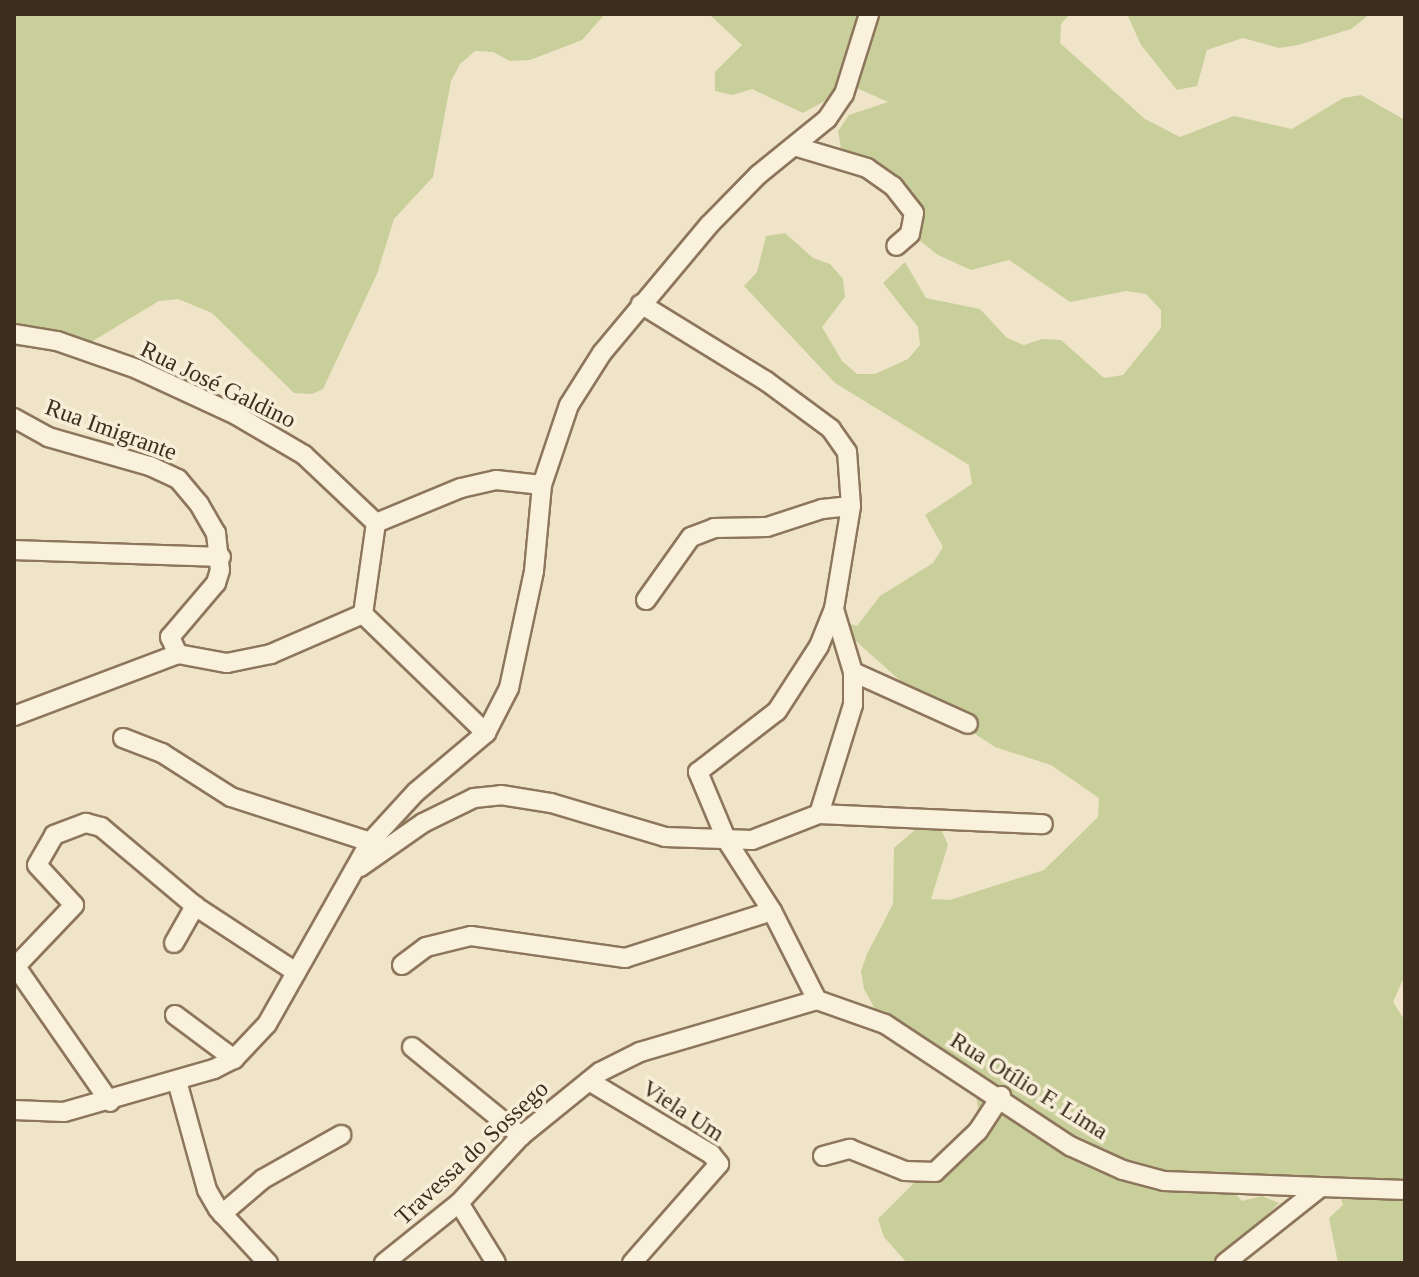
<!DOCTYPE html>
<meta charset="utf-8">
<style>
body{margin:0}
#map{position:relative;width:1419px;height:1277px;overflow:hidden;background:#f0e4c8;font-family:"Times New Roman",serif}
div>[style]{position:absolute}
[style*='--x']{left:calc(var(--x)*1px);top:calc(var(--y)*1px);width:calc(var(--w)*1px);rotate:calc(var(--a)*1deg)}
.green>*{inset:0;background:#c9cf9b}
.roads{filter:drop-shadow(2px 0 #8d765c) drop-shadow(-2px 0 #8d765c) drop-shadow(0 2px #8d765c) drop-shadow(0 -2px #8d765c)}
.minor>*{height:18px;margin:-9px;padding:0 9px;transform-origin:9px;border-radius:9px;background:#faf1dc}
span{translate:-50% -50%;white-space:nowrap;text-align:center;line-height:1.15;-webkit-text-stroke:7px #f7eed8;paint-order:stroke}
.street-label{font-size:24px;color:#3d2e20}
.frame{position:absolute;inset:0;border:16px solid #3d2e20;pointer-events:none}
</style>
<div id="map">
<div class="green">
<i style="clip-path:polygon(14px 14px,605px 14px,582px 40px,530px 60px,510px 61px,493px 52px,475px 51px,460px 64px,451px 81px,433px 177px,394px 219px,377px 274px,323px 389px,312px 394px,294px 393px,212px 313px,178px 299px,159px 301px,91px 342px,14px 347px)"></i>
<i style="clip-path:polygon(709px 14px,1070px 14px,1061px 24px,1060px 43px,1145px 119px,1180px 137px,1234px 116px,1292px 129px,1343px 98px,1361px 95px,1405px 120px,1405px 975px,1393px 1002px,1405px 1021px,1405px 1263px,1338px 1263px,1329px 1218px,1343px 1205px,1337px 1187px,1263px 1175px,1245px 1176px,1230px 1188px,1242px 1201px,1262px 1196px,1279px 1203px,1219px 1263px,907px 1263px,884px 1237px,878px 1219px,972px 1125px,978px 1108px,975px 1089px,882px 1022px,864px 989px,861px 971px,867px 954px,893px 904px,894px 848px,923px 823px,941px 829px,948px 845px,931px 899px,950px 900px,1044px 870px,1098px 817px,1099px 798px,1051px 765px,995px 747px,916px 695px,847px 633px,848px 623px,857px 626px,880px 596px,933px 563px,943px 547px,925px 515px,972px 484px,969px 465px,835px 383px,744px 286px,757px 272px,766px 236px,785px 233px,813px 258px,830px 264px,843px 279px,845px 297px,822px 327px,842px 361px,857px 374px,875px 374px,908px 359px,920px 345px,918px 327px,883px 283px,905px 262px,926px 298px,980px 309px,1007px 338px,1024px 345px,1042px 339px,1061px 340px,1104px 378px,1123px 375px,1161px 328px,1161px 310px,1146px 294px,1126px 291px,1070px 302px,1009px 260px,971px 270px,938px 255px,908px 231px,904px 193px,869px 175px,841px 149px,838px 131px,849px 115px,888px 102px,852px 86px,803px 113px,752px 89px,733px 95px,715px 91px,715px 72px,742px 45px)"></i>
<i style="clip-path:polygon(1127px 14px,1370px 14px,1351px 29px,1298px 45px,1279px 48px,1243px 38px,1207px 50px,1197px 86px,1177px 90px,1141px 45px)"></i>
</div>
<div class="roads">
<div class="minor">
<i style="--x:797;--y:147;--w:73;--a:16.7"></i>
<i style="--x:867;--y:168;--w:32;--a:35"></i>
<i style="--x:893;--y:186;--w:34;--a:52"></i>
<i style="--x:914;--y:213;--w:21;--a:101"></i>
<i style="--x:910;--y:234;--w:18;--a:139"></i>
<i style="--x:14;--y:334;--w:44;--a:9.2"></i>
<i style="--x:57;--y:341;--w:85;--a:19.3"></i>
<i style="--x:137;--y:369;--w:109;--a:24.9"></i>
<i style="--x:236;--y:415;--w:79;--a:30.5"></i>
<i style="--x:304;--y:455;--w:99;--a:43.4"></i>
<i style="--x:14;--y:418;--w:39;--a:29"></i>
<i style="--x:48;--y:437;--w:106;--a:15.9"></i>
<i style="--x:150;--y:466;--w:31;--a:25"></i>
<i style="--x:178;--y:479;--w:33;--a:50"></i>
<i style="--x:199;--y:504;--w:34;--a:60"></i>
<i style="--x:216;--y:533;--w:37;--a:84"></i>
<i style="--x:220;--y:570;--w:14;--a:107"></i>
<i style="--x:216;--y:583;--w:71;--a:130.4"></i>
<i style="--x:170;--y:637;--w:19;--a:65"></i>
<i style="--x:14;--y:550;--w:207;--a:1.9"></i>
<i style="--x:646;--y:600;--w:77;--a:-54.5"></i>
<i style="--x:691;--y:537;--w:25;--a:-21"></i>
<i style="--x:714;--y:528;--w:53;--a:-1.1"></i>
<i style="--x:767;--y:527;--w:58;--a:-18.1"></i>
<i style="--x:822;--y:509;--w:29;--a:-6"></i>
<i style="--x:363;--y:614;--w:92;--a:-81.9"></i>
<i style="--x:376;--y:523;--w:92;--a:-22.4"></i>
<i style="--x:461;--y:488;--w:36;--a:-13"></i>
<i style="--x:496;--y:480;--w:46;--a:6.2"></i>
<i style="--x:363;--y:614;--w:171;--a:44.1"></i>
<i style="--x:853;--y:672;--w:126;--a:24.3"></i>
<i style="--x:14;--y:716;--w:175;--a:-20.7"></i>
<i style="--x:178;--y:654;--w:50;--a:10.4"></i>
<i style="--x:227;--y:663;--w:45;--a:-11.6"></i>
<i style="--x:271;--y:654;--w:100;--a:-23.5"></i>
<i style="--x:123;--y:738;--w:42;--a:21"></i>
<i style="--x:162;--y:753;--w:82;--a:32.5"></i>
<i style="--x:231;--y:797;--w:146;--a:17.9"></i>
<i style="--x:819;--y:814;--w:224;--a:2.6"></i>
<i style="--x:360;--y:867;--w:77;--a:-34.9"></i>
<i style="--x:423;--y:823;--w:57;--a:-26.1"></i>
<i style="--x:474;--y:798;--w:27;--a:-6"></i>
<i style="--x:501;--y:795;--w:51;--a:9.1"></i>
<i style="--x:551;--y:803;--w:119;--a:16.6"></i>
<i style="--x:665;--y:837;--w:87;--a:2"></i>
<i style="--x:752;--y:840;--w:72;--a:-21.2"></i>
<i style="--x:819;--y:814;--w:114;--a:-72.7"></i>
<i style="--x:853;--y:705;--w:33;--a:-90"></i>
<i style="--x:853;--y:672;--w:66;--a:-106.8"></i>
<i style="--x:834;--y:609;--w:104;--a:-80.6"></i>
<i style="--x:851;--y:506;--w:54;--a:-94.2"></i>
<i style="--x:847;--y:452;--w:28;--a:-125"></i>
<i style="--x:831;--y:429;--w:81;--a:-143.6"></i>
<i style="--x:766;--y:381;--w:147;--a:-148.4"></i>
<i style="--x:174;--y:943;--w:43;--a:-60.4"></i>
<i style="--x:14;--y:964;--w:168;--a:55.2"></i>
<i style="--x:402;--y:965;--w:30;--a:-37"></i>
<i style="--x:426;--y:947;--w:46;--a:-13.7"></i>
<i style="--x:471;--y:936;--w:156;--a:8.1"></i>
<i style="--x:625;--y:958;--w:154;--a:-17.7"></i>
<i style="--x:16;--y:966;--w:84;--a:-46.4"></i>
<i style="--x:74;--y:905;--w:54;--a:-132.8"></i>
<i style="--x:37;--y:865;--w:34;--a:-60"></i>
<i style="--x:54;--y:835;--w:34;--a:-21"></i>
<i style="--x:86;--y:823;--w:16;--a:15"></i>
<i style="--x:101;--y:827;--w:123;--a:40"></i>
<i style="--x:195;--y:906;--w:121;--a:33.2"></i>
<i style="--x:817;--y:1000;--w:100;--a:-116.8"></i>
<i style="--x:772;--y:911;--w:83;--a:-122.7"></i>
<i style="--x:727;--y:841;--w:75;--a:-112.8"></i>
<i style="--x:698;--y:772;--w:100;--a:-37.7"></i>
<i style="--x:777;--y:711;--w:77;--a:-57.1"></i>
<i style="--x:819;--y:646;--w:40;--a:-68"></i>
<i style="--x:175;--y:1015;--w:74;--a:36.7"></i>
<i style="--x:412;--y:1047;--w:141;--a:39.2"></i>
<i style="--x:177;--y:1081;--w:113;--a:74.6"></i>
<i style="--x:207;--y:1190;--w:22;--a:60"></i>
<i style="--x:218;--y:1209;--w:74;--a:47.2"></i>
<i style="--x:589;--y:1081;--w:142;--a:30.9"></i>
<i style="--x:711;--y:1154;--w:13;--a:51"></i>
<i style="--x:719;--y:1164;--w:132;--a:131.3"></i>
<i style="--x:14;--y:1110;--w:50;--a:2.3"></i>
<i style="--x:64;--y:1112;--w:156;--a:-16"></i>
<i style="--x:214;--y:1069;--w:22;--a:-27"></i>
<i style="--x:234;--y:1059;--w:48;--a:-46.7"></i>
<i style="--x:267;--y:1024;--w:209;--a:-60.5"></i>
<i style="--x:370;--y:842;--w:68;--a:-47.4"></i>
<i style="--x:416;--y:792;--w:92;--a:-40.1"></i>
<i style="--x:486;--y:733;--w:51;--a:-62.9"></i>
<i style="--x:509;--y:688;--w:120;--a:-77.9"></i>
<i style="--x:534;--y:571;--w:86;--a:-84.7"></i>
<i style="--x:542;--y:485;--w:84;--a:-71.4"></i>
<i style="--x:569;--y:405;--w:62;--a:-57.6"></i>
<i style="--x:602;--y:353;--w:168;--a:-50.1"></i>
<i style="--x:710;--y:224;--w:69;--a:-45.6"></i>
<i style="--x:758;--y:175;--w:89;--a:-39.1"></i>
<i style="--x:827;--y:119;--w:30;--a:-56"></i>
<i style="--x:844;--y:94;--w:84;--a:-72.6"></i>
<i style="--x:823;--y:1156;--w:28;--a:-15"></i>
<i style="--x:850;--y:1149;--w:59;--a:21.8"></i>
<i style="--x:905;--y:1171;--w:30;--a:2"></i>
<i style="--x:935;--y:1172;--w:59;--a:-43.6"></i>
<i style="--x:978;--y:1131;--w:42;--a:-56.7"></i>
<i style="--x:459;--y:1203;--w:70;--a:58.3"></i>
<i style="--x:222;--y:1214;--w:54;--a:-40.5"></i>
<i style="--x:263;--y:1179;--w:90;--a:-29.4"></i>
<i style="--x:384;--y:1263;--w:96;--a:-38.7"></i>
<i style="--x:459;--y:1203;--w:91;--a:-47.2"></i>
<i style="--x:521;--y:1136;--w:102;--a:-39"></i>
<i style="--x:600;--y:1072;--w:45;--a:-26.6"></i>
<i style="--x:640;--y:1052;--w:184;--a:-16.4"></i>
<i style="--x:817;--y:1000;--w:72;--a:19.4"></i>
<i style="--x:885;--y:1024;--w:222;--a:33.4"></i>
<i style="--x:1070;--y:1146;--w:58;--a:24.4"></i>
<i style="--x:1123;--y:1170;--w:42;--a:15"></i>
<i style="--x:1164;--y:1181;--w:157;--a:2.2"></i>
<i style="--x:1225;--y:1263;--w:122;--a:-38.4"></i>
<i style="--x:1321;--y:1187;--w:84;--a:2"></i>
</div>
</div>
<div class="street-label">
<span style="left:218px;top:385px;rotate:26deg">Rua José Galdino</span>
<span style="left:111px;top:430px;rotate:20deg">Rua Imigrante</span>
<span style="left:1029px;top:1086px;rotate:32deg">Rua Otílio F. Lima</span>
<span style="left:683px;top:1111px;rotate:33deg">Viela Um</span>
<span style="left:472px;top:1153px;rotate:-43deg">Travessa do Sossego</span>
</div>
<div class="frame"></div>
</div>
